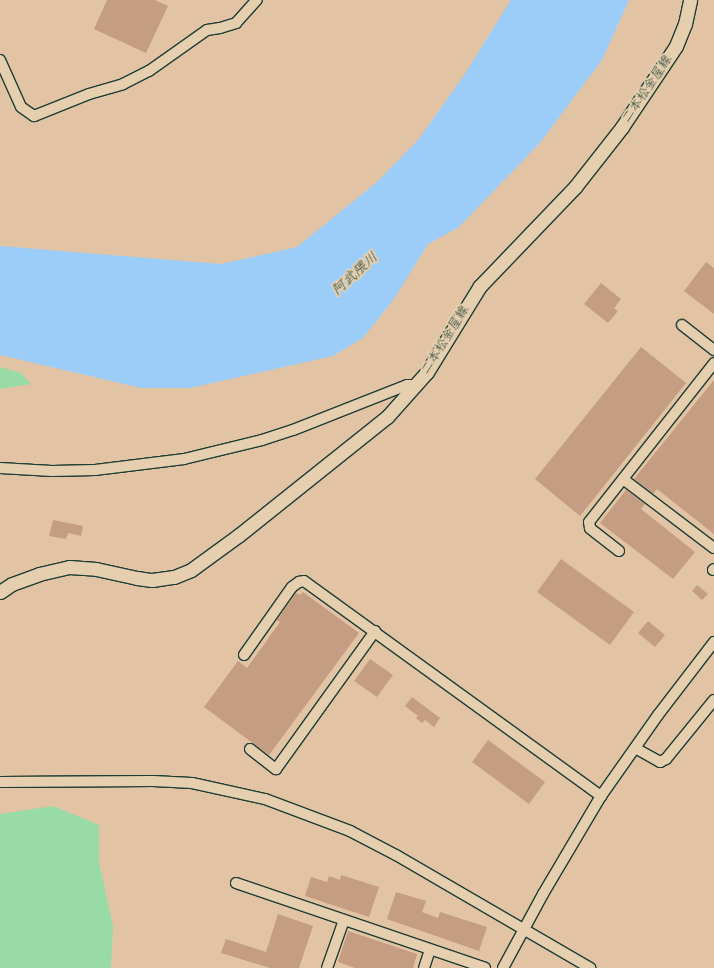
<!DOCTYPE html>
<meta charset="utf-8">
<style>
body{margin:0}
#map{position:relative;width:714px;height:968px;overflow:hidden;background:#e2c4a4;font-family:Sriracha,"Klee One",sans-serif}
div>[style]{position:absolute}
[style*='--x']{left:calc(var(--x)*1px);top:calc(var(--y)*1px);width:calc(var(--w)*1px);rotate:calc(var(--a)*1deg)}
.green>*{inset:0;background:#98dba6}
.water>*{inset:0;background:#9ccdf8}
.building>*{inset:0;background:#c49d82}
.roads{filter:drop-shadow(1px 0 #1f3d34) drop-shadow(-1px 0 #1f3d34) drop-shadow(0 1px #1f3d34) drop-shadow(0 -1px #1f3d34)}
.minor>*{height:10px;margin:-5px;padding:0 5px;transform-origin:5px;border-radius:5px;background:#e5cfae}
.major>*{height:13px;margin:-6.5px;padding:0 6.5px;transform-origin:6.5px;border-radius:6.5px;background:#e5cfae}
span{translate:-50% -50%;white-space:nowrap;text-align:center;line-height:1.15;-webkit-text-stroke:4px #e5cfae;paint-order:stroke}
.street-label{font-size:13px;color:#1f3d34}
.water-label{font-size:14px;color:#25443e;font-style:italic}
</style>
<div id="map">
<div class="green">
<i style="clip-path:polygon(0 367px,21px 373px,31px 384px,0 389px)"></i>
<i style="clip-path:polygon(53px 806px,99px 825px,99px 862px,113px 926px,111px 968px,0 968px,0 814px)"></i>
</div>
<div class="water">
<i style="clip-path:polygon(511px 0,629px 0,602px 60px,539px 144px,459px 227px,428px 244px,394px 299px,363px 338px,333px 356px,190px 388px,141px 388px,0 355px,0 246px,221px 264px,297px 247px,377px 182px,418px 140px,463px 77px)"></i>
</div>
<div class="building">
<i style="clip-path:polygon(107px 0,155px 0,168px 6px,146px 53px,94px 29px)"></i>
<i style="clip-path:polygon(706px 262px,714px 268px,714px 314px,684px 291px)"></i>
<i style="clip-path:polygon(601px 283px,621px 299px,614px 308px,618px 311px,608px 323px,584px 304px)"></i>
<i style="clip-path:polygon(641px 347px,686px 383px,580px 516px,535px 479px)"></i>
<i style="clip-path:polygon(714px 380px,714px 534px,657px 489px,653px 494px,634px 479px)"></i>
<i style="clip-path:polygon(626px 490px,645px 504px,641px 509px,695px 552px,673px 579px,600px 523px)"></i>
<i style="clip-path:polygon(53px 520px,83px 526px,81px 536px,68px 533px,66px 539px,49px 536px)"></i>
<i style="clip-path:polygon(561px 559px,634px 612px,610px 645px,537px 592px)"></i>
<i style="clip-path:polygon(697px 585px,708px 594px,702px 600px,692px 591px)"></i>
<i style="clip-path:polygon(303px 592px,359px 633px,269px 755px,204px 707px,238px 661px,247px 668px,280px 622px,277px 620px,296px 593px,300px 595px)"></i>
<i style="clip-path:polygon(648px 621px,665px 635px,655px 647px,638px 633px)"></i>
<i style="clip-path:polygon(370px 659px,393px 675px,377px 697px,354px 681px)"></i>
<i style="clip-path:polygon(412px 697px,440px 718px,434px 727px,425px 720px,422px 723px,416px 718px,418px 716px,405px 706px)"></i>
<i style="clip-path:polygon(488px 740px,545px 782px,529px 804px,472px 762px)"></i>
<i style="clip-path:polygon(341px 875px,379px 887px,369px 917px,305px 896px,311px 877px,327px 882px,329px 876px,340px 880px)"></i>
<i style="clip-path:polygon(396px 892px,426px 901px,422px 912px,438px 918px,440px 912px,487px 927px,479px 951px,387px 919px)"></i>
<i style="clip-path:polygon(278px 914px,313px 926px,299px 968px,270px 968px,221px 953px,226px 939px,266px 952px)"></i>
<i style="clip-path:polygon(348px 931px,417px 954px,413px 968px,355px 968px,338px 962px)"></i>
</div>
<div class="roads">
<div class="minor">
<i style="--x:0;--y:60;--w:51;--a:65.9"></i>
<i style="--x:21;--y:107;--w:16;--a:35"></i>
<i style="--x:34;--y:116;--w:59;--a:-21.8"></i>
<i style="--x:89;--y:94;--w:35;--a:-16"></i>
<i style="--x:123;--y:84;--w:29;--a:-27"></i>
<i style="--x:149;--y:71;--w:71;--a:-35.3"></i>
<i style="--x:207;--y:30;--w:13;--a:-9"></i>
<i style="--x:220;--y:28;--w:17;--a:-17"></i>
<i style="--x:236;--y:23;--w:31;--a:-48"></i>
<i style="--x:682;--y:325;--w:41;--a:38"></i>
<i style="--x:0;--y:468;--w:52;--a:3.3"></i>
<i style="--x:52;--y:471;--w:43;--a:-1.3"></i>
<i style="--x:95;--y:470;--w:90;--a:-7"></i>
<i style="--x:184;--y:459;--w:80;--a:-13.7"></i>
<i style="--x:262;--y:440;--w:33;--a:-18"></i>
<i style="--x:293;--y:430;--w:123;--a:-21.5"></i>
<i style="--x:407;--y:385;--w:9;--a:0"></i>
<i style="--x:623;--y:479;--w:114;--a:37.2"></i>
<i style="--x:619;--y:551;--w:37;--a:-142"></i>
<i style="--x:590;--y:528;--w:6;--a:-99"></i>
<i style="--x:589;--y:522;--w:202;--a:-51.8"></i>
<i style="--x:713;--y:570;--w:1;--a:-45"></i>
<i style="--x:244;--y:655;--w:83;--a:-54.8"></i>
<i style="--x:292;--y:587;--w:9;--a:-36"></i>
<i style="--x:299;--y:582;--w:5;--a:-11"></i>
<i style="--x:304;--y:581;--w:367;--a:35.9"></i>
<i style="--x:635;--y:748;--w:29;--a:29"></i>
<i style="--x:660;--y:762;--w:7;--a:-27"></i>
<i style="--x:666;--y:759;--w:76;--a:-50.9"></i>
<i style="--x:250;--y:749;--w:33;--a:38"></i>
<i style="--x:276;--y:769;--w:170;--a:-54.3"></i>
<i style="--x:0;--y:782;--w:153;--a:-0.4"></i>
<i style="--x:153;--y:781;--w:39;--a:3"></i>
<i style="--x:192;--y:783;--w:75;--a:12.4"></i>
<i style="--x:265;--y:799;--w:91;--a:20.6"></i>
<i style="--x:350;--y:831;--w:52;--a:27.6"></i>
<i style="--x:396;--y:855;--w:225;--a:30.2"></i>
<i style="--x:236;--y:883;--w:263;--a:18.8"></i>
<i style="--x:327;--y:968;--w:51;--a:-70.5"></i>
<i style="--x:424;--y:968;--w:19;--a:-72"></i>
<i style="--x:503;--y:968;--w:84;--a:-61.6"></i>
<i style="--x:543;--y:894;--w:114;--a:-59.4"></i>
<i style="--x:601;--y:796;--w:99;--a:-54.9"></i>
<i style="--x:658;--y:715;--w:92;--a:-52.5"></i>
</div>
<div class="major">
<i style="--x:0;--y:592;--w:14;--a:-34"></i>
<i style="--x:12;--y:584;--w:29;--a:-20"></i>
<i style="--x:39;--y:574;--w:31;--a:-13"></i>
<i style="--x:69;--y:567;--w:27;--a:4"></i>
<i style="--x:96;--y:569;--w:42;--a:12.4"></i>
<i style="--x:137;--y:578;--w:15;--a:8"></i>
<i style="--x:152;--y:580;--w:22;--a:-8"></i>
<i style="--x:174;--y:577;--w:18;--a:-22"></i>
<i style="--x:191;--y:570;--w:59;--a:-36.1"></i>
<i style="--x:239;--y:535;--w:189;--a:-38.6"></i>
<i style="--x:387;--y:417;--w:60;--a:-48.4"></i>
<i style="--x:427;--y:372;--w:101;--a:-58.4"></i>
<i style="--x:480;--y:286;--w:137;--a:-46.2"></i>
<i style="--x:575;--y:187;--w:76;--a:-51.9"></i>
<i style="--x:622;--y:127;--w:97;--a:-56.3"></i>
<i style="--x:676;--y:46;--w:24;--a:-68"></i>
<i style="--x:685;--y:24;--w:25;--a:-78"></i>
</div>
</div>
<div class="street-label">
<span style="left:647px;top:89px;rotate:-56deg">二本松金屋線</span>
<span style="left:445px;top:340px;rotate:-58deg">二本松金屋線</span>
</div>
<div class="water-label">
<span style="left:355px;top:274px;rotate:-42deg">阿武隈川</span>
</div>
</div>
